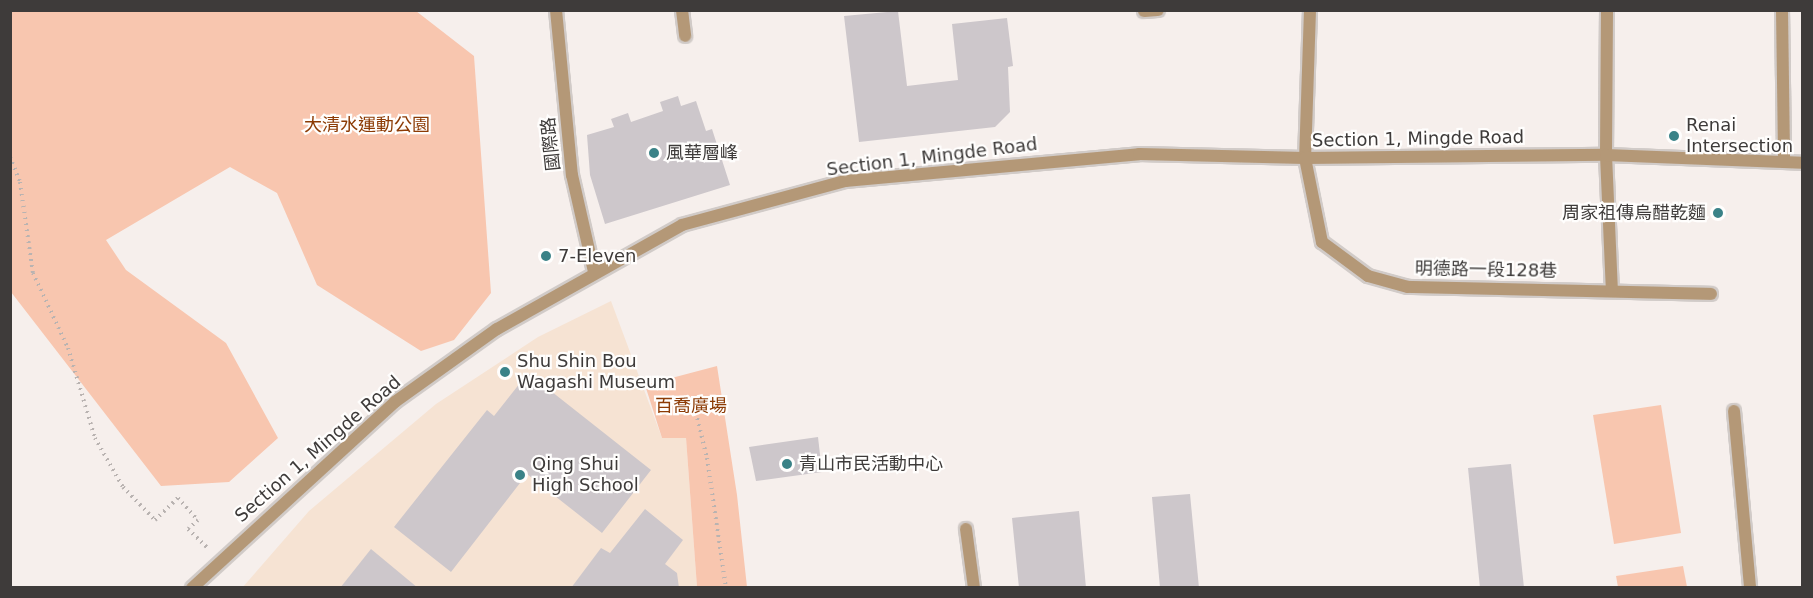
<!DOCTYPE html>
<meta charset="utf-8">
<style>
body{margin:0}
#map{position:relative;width:1813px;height:598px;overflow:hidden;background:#f6efec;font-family:"DejaVu Sans","Noto Sans TC",sans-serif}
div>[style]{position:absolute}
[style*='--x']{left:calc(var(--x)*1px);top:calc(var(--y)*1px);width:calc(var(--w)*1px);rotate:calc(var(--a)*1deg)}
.education>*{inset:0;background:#f6e3d3}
.green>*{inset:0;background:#f8c6af}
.building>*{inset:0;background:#cdc7cb}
.path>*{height:4px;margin-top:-2px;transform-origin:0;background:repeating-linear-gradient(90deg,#b9b3b1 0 1.5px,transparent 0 6px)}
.roads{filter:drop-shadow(2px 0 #d1cbc8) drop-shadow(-2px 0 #d1cbc8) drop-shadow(0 2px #d1cbc8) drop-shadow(0 -2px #d1cbc8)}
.service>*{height:12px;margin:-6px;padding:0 6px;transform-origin:6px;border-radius:6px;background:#b49877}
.minor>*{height:12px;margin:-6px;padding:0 6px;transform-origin:6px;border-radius:6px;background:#b49877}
.tertiary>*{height:12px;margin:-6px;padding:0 6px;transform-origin:6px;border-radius:6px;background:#b49877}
.dots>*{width:16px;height:16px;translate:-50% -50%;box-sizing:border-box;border:3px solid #fffefd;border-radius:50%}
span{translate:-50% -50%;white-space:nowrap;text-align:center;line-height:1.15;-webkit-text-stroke:4.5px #fffefd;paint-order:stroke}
.park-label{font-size:18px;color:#8c3b05}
.poi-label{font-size:18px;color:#3e3b3a}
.left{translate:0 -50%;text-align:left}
.right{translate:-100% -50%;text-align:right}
.street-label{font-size:18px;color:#3e3b3a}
.frame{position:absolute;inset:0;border:12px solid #3e3b3a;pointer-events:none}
</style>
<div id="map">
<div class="education">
<i style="clip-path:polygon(611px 301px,662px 438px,686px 438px,697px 587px,242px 588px,309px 511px,436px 404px,538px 337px)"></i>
</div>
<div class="green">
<i style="clip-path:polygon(11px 10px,416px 11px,474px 56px,491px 293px,454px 340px,421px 351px,317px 285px,277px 193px,230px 167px,106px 240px,126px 270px,226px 343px,278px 438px,229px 482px,161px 486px,11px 292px)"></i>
<i style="clip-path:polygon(717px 366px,737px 495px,747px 587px,697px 587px,686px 438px,662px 438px,645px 385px)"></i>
<i style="clip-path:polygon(1661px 405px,1681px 533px,1614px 544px,1593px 415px)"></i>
<i style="clip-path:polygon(1683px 566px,1687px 587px,1618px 587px,1616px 576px)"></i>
</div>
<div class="building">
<i style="clip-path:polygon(898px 11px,907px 86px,958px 80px,952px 24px,1007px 18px,1013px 66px,1008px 67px,1010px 112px,995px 127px,859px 142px,844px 16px)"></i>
<i style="clip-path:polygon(678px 96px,681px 106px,696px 101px,706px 131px,712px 129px,730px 185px,605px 224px,590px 175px,587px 135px,614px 127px,611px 119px,628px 113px,631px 122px,663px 111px,660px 102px)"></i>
<i style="clip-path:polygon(528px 373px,651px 470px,602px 533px,527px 474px,451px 572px,394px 527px,487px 410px,494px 416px)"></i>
<i style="clip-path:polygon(818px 437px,822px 472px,756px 481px,749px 447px)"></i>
<i style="clip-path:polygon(1511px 464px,1524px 588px,1480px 588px,1468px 468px)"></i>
<i style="clip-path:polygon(1190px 494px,1199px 588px,1160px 588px,1152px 497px)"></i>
<i style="clip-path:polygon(645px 509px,683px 540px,665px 564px,677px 573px,679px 588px,571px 588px,601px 548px,610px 553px)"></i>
<i style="clip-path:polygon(1079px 511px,1086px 588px,1019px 588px,1012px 518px)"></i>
<i style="clip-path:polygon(371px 549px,418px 588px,340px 588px)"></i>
</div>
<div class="path">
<i style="--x:10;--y:12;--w:2;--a:-63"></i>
<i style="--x:10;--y:157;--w:27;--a:68"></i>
<i style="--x:20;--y:182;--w:92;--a:81.9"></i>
<i style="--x:33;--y:273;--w:83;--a:65"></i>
<i style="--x:68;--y:348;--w:94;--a:73.3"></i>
<i style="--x:95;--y:438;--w:56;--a:60.3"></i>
<i style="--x:123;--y:487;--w:46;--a:45.9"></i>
<i style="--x:155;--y:520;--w:32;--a:-44"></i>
<i style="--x:178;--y:498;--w:30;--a:48"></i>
<i style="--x:198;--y:520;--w:13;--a:138"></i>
<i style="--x:188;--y:529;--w:28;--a:44"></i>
<i style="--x:693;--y:401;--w:59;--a:76.2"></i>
<i style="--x:707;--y:458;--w:131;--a:81.7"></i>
</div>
<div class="roads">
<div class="service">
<i style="--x:682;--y:10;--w:26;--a:83"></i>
<i style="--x:1310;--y:10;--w:148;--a:91.9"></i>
<i style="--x:1305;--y:158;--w:86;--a:78.6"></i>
<i style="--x:1322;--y:242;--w:57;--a:36.5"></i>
<i style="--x:1368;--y:276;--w:41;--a:15.4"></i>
<i style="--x:1408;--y:287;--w:303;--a:1.3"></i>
<i style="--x:1607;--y:10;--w:145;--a:90.4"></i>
<i style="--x:1606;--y:155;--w:136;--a:87.5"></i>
<i style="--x:1782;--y:10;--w:152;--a:89.2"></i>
<i style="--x:1144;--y:11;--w:14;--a:-4"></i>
<i style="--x:1734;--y:411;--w:178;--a:84.8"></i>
<i style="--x:966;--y:529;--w:60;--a:82.3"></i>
</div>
<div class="minor">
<i style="--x:556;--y:10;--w:166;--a:84.5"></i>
<i style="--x:572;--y:175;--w:99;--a:77.2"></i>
</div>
<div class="tertiary">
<i style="--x:192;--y:588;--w:275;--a:-42.5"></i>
<i style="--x:395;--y:402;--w:125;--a:-35.6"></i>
<i style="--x:497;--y:329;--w:212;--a:-29.3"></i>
<i style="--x:682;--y:225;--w:169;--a:-15.1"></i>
<i style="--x:845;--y:181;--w:295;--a:-5.2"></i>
<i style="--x:1139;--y:154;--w:166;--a:1.4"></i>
<i style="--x:1305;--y:158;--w:301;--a:-0.6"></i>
<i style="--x:1606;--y:155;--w:196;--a:2.3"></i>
</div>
</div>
<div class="dots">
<i style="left:1674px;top:136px;background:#3a8287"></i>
<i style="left:654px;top:153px;background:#3a8287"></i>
<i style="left:1718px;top:213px;background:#3a8287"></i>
<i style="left:546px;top:256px;background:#3a8287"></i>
<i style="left:505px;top:372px;background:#3a8287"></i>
<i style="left:787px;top:464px;background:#3a8287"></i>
<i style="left:520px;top:475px;background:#3a8287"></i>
</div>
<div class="park-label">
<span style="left:367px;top:125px">大清水運動公園</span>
<span style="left:691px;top:406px">百喬廣場</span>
</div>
<div class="poi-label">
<span class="left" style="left:1686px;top:136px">Renai<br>Intersection</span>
<span class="left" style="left:666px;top:153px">風華層峰</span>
<span class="right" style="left:1706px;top:213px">周家祖傳烏醋乾麵</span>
<span class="left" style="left:558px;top:256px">7-Eleven</span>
<span class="left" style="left:517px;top:372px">Shu Shin Bou<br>Wagashi Museum</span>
<span class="left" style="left:799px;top:464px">青山市民活動中心</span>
<span class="left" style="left:532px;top:475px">Qing Shui<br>High School</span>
</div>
<div class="street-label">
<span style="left:1418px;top:139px;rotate:-1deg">Section 1, Mingde Road</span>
<span style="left:551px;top:144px;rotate:-96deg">國際路</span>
<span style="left:932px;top:157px;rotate:-7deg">Section 1, Mingde Road</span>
<span style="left:1486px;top:270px;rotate:1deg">明德路一段128巷</span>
<span style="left:318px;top:449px;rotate:-41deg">Section 1, Mingde Road</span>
</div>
<div class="frame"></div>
</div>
